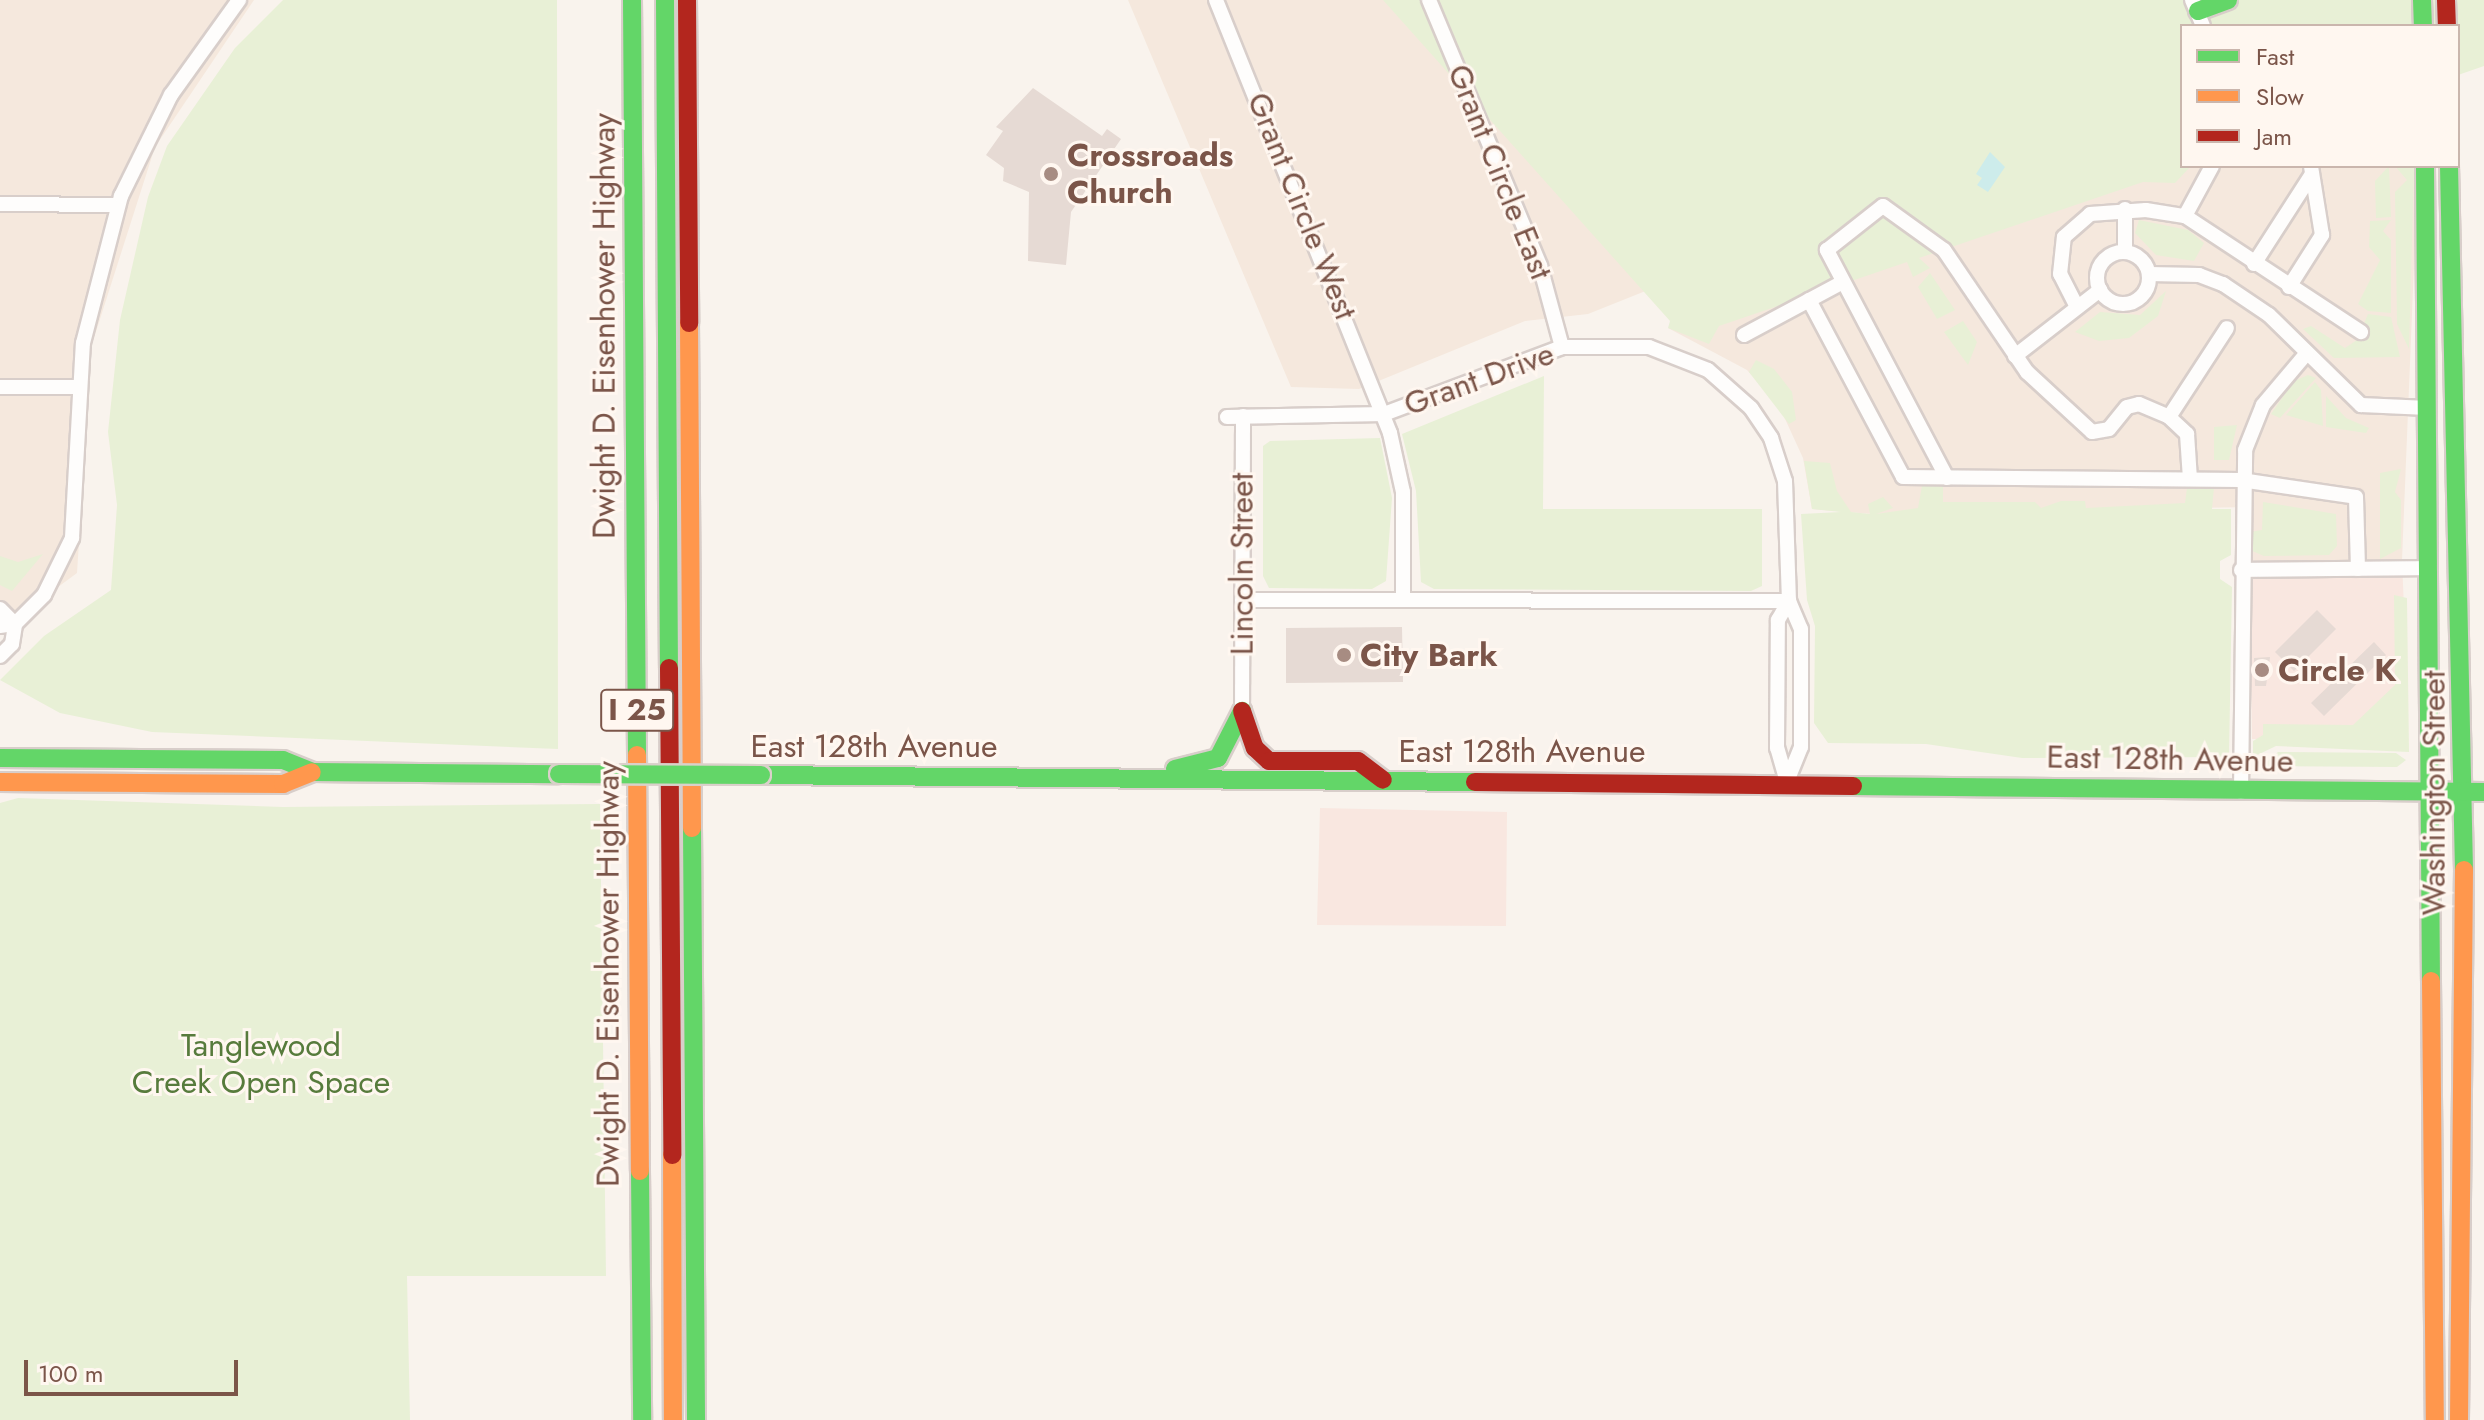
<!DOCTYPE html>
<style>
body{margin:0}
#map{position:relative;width:2484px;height:1420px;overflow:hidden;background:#f9f3ed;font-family:Jost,sans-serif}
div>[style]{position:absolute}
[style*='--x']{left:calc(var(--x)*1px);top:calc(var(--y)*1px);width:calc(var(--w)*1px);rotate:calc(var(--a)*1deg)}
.residential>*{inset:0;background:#f5e8dd}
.commercial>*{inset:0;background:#f9e7e0}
.green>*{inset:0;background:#e8f0d6}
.water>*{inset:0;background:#cdeceb}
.building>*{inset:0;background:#e6dad4}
.roads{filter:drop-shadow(2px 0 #d8ceca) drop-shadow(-2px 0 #d8ceca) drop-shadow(0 2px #d8ceca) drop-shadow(0 -2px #d8ceca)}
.street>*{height:14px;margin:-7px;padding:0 7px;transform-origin:7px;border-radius:7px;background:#fefdfc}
.street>.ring{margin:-7px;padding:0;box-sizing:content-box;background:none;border:14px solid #fefdfc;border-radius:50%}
.fast>*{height:18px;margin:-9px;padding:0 9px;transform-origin:9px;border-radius:9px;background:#63d668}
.slow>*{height:18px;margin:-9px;padding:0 9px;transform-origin:9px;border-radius:9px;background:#ff974d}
.jam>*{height:18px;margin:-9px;padding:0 9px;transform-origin:9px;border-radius:9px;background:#b3261e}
.bridges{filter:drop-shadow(2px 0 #dad0ca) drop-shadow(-2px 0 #dad0ca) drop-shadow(0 2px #dad0ca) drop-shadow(0 -2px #dad0ca)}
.fast-bridge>*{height:18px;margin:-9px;padding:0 9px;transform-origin:9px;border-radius:9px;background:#63d668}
.dots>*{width:22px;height:22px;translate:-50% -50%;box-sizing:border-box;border:4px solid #fff7f0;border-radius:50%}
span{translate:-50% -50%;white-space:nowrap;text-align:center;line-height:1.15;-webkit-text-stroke:6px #fff7f0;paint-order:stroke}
.shield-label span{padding:2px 6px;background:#fff7f0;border:2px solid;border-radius:6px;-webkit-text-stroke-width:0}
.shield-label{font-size:30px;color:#7b5549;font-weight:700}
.poi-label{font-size:32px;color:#7b5549;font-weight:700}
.left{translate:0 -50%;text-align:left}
.street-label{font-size:32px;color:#7b5549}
.park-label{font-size:32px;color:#577b3c}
.legend{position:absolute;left:2180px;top:24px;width:280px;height:144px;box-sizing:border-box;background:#fff7f0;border:2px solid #cab6ad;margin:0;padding:10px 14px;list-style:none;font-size:24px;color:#7b5549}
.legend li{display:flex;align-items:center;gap:16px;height:40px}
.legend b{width:40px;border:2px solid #cab6ad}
.scale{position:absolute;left:24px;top:1360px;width:214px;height:36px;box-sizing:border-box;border:4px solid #7b5549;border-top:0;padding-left:10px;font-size:24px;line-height:28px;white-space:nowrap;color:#7b5549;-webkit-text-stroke:6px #fff7f0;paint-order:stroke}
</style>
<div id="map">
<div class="residential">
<i style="clip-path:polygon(0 0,254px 0,155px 147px,92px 344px,77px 573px,0 630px)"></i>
<i style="clip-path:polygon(1128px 0,1520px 0,1683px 276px,1588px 314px,1525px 321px,1359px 389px,1291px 387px)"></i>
<i style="clip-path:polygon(2182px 26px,2182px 166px,2418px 166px,2402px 560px,2249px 561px,2248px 507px,1872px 514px,1812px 509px,1803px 458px,1780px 408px,1747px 370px,1668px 328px)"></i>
</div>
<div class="commercial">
<i style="clip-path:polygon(2402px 560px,2408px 706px,2377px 739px,2252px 739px,2249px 561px)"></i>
<i style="clip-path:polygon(1320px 808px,1507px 812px,1506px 926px,1317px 925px)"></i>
</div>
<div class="green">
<i style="clip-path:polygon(283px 0,557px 0,558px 749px,152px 732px,60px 713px,0 680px,44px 636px,111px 590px,117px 505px,108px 432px,120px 320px,148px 197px,167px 146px,235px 48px)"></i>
<i style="clip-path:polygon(1383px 0,2484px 0,2484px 66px,2458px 75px,2458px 26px,2182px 26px,2182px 166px,2191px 166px,2175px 183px,2143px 182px,1919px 258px,1930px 268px,1913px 277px,1907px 262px,1719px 326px,1709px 344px,1668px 328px,1670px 321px)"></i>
<i style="clip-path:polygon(2389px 166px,2391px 217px,2376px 218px,2375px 181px)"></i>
<i style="clip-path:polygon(2395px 166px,2414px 166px,2409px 349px,2397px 324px,2395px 192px,2407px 180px)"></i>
<i style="clip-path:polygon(2139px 220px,2188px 230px,2204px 243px,2194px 261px,2156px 255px,2135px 233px)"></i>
<i style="clip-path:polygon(2391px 220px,2383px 231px,2391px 240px,2391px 313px,2368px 311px,2358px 304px,2380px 260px,2369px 247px,2370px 221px)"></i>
<i style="clip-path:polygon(1930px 273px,1955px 310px,1937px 319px,1918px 287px)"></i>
<i style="clip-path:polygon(2166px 291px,2158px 316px,2129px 338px,2099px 341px,2075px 332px,2100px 312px,2140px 315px)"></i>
<i style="clip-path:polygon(2368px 314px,2391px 317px,2400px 357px,2334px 358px,2303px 329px,2311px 326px,2345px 348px,2357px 340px)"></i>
<i style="clip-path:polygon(1963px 321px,1977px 342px,1968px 365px,1944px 332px)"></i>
<i style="clip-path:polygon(1756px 360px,1774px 369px,1792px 392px,1796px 420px,1789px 424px,1749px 372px)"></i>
<i style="clip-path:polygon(2308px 375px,2316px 378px,2280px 418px,2271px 414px,2294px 381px)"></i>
<i style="clip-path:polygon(1544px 376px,1543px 509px,1762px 509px,1762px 586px,1751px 591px,1434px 589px,1421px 582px,1416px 491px,1402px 434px)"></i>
<i style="clip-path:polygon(2315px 382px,2321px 390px,2323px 426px,2286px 415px)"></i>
<i style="clip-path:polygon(2326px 396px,2346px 418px,2369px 428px,2366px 433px,2326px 427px)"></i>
<i style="clip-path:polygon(2237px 425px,2229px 460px,2214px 460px,2214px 427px)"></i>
<i style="clip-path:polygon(1380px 438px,1392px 498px,1386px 581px,1372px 589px,1269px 588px,1263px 576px,1263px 446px,1270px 441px)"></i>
<i style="clip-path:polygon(1804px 461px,1830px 463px,1837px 491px,1851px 512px,1870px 514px,1868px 504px,1883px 497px,1893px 508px,1876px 514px,1918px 508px,1922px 486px,1943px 486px,1943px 502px,2035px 502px,2041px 508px,2061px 501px,2085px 501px,2086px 508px,2185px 503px,2187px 488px,2214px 488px,2212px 509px,2231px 509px,2231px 555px,2220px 561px,2220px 579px,2232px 587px,2229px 757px,2022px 758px,1926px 744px,1828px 743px,1814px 723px,1815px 626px,1807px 600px,1801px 514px,1841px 512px,1812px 509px)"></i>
<i style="clip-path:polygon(2401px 469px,2395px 492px,2401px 500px,2401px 548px,2380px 559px,2380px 473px)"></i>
<i style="clip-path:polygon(2263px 502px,2336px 514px,2337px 546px,2329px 555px,2264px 556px,2250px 550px,2250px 532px,2262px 530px)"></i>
<i style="clip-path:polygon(43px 554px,12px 591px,0 585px,0 556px,18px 562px)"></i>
<i style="clip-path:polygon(2394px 595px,2407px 598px,2409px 752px,2276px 746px,2253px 757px,2253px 741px,2263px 735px,2263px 724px,2353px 725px,2395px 685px)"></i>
<i style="clip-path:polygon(2278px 752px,2396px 753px,2406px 760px,2397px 767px,2262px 766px)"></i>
<i style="clip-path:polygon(18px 798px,283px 807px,600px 804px,606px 1276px,407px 1276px,410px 1420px,0 1420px,0 803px)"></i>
</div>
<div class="water">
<i style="clip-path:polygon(1990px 152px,2005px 167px,1988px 192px,1977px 185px,1982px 178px,1976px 174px)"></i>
</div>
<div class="building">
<i style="clip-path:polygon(1033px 88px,1102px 136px,1107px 129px,1121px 139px,1071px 212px,1066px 265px,1028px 261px,1029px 192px,1003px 181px,1004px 168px,986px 155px,1003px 131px,996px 127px)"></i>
<i style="clip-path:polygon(2317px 610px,2336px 629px,2294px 671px,2275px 652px)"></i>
<i style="clip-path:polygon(1402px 627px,1403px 682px,1286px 683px,1286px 628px)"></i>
<i style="clip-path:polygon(2374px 642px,2386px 655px,2324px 716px,2311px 703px)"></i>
<i style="clip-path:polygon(2270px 657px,2266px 686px,2255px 686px,2254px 658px)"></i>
</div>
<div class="roads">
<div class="street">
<i style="--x:1216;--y:0;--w:467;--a:68.1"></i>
<i style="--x:1390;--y:433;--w:60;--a:77.6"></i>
<i style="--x:1403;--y:492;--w:108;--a:90"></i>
<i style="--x:1429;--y:0;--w:288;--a:67.3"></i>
<i style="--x:1540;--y:266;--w:84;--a:74.8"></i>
<i style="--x:2192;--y:0;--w:28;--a:67"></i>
<i style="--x:0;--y:204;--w:118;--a:0.5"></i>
<i style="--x:2185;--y:216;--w:57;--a:-61.6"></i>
<i class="ring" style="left:2097px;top:252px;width:38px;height:38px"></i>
<i style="--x:2125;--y:252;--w:43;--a:-90"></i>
<i style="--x:2254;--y:264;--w:107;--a:-57.2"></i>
<i style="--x:2149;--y:274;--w:50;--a:1.1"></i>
<i style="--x:2199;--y:275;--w:26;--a:21"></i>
<i style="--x:2223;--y:284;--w:55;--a:34"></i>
<i style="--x:2269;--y:315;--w:129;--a:44.4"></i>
<i style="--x:2361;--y:405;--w:67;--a:2.6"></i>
<i style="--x:2289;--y:287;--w:62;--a:-57.6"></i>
<i style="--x:2322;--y:235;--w:70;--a:-99.1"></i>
<i style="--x:1809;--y:300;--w:200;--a:62"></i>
<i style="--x:1903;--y:477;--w:338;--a:0.5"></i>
<i style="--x:2241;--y:480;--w:116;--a:8.4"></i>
<i style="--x:2356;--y:497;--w:72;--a:88.4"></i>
<i style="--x:2077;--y:307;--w:37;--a:-117"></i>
<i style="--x:2060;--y:274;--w:37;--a:-84"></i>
<i style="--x:2064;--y:237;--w:35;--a:-41"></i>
<i style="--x:2090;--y:214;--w:56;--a:-4.1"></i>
<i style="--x:2146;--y:210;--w:39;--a:9"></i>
<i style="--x:2185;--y:216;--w:211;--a:33.4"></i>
<i style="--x:1744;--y:335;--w:112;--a:-28.2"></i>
<i style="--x:2015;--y:356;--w:108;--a:-37.8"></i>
<i style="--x:0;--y:387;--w:78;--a:0"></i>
<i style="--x:1227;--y:417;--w:157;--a:-1.1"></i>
<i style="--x:1384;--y:414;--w:190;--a:-20.6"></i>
<i style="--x:1562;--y:347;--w:87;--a:0"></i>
<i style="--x:1649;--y:347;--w:63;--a:21.3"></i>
<i style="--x:1708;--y:370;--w:57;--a:41.5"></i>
<i style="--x:1751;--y:408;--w:36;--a:56"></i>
<i style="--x:1771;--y:438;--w:45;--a:72"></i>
<i style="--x:1785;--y:481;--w:120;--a:88.1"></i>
<i style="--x:1789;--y:601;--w:30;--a:67"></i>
<i style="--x:1801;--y:629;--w:118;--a:90"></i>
<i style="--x:1801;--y:747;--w:38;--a:112"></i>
<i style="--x:2169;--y:417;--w:106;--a:-56.9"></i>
<i style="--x:1947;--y:478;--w:258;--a:-117.8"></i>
<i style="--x:1827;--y:250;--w:71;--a:-38.2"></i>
<i style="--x:1883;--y:206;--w:75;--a:35.8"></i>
<i style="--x:1944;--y:250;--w:148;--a:55.8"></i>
<i style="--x:2027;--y:372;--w:88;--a:42.7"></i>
<i style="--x:2092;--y:432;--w:17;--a:-10"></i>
<i style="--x:2109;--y:429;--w:28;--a:-51"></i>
<i style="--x:2127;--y:407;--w:12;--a:-14"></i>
<i style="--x:2139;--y:404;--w:33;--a:23"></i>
<i style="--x:2169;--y:417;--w:25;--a:43"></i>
<i style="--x:2187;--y:434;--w:45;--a:86.2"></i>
<i style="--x:2241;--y:570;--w:189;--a:-0.6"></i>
<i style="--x:1242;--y:600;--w:547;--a:0.1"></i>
<i style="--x:0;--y:609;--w:21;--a:45"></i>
<i style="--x:0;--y:626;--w:15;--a:-8"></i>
<i style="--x:15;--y:624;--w:41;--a:-45"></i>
<i style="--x:44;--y:595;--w:64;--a:-63.8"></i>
<i style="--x:72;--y:538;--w:195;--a:-86.8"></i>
<i style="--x:83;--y:343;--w:152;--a:-75.5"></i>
<i style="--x:121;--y:196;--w:113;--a:-63.7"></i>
<i style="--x:171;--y:95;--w:117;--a:-54.4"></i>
<i style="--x:0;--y:656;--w:17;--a:-45"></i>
<i style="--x:12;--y:644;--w:20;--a:-81"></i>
<i style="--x:1242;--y:711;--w:295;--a:-89.8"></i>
<i style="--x:1787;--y:782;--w:35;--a:-106"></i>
<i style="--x:1777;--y:748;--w:128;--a:-89.6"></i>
<i style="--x:1778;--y:620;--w:22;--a:-60"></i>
<i style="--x:2241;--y:792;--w:342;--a:-89.3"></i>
<i style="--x:2245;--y:450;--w:48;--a:-68.2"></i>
<i style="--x:2263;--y:405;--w:67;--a:-49.9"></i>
</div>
<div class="fast">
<i style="--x:632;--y:0;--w:755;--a:89.62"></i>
<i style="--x:665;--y:0;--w:668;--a:89.66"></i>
<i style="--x:2422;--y:0;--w:26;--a:88"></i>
<i style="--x:2198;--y:11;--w:32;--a:-20"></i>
<i style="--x:2425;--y:166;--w:815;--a:89.58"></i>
<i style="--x:2449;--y:166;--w:704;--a:88.78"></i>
<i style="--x:0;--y:758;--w:283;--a:0.4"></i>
<i style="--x:283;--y:760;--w:31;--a:22"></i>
<i style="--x:312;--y:772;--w:247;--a:0.5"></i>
<i style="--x:1175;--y:769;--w:44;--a:-14.3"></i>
<i style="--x:1218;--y:758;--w:53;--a:-62.9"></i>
<i style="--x:761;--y:775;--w:714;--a:0.56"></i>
<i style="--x:1853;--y:786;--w:631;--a:0.54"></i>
<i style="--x:692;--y:828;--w:592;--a:89.61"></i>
<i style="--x:640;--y:1171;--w:249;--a:89.5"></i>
</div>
<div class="slow">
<i style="--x:689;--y:323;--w:505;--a:89.66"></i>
<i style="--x:637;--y:755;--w:416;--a:89.6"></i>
<i style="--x:0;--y:782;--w:283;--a:0.4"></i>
<i style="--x:283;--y:784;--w:31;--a:-22"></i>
<i style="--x:2431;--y:981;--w:439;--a:89.5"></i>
<i style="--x:672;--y:1155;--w:265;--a:89.8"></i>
<i style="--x:2459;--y:1420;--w:550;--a:-89.48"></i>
</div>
<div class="jam">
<i style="--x:687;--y:0;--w:323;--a:89.6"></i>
<i style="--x:2446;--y:0;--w:26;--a:88"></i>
<i style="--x:669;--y:668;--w:487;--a:89.6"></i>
<i style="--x:1242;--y:711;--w:39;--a:71"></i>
<i style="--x:1255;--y:748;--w:19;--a:43"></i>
<i style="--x:1269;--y:761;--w:89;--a:0"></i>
<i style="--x:1358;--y:761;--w:31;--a:37"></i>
<i style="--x:1475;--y:782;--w:378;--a:0.6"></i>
</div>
</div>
<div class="bridges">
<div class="fast-bridge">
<i style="--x:559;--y:774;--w:202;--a:0.3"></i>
</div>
</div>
<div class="dots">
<i style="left:1051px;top:174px;background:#a78c82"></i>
<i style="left:1344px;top:655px;background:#a78c82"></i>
<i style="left:2262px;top:670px;background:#a78c82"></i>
</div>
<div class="shield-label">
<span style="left:637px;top:710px">I 25</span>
</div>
<div class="poi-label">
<span class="left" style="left:1067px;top:174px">Crossroads<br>Church</span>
<span class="left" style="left:1360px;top:655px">City Bark</span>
<span class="left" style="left:2278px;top:670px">Circle K</span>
</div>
<div class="street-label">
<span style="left:1500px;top:172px;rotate:68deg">Grant Circle East</span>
<span style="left:1302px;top:206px;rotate:68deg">Grant Circle West</span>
<span style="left:604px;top:326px;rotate:-90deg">Dwight D. Eisenhower Highway</span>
<span style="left:1479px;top:379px;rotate:-20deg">Grant Drive</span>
<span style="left:1242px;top:564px;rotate:-90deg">Lincoln Street</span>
<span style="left:874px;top:746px">East 128th Avenue</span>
<span style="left:1522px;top:751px">East 128th Avenue</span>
<span style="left:2170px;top:759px;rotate:1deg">East 128th Avenue</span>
<span style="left:2434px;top:793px;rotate:-90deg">Washington Street</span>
<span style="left:608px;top:974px;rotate:-90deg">Dwight D. Eisenhower Highway</span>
</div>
<div class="park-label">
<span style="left:261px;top:1064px">Tanglewood<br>Creek Open Space</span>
</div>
<ul class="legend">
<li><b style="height:10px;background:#63d668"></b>Fast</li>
<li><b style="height:10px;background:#ff974d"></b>Slow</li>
<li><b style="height:10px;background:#b3261e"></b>Jam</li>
</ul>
<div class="scale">100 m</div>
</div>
